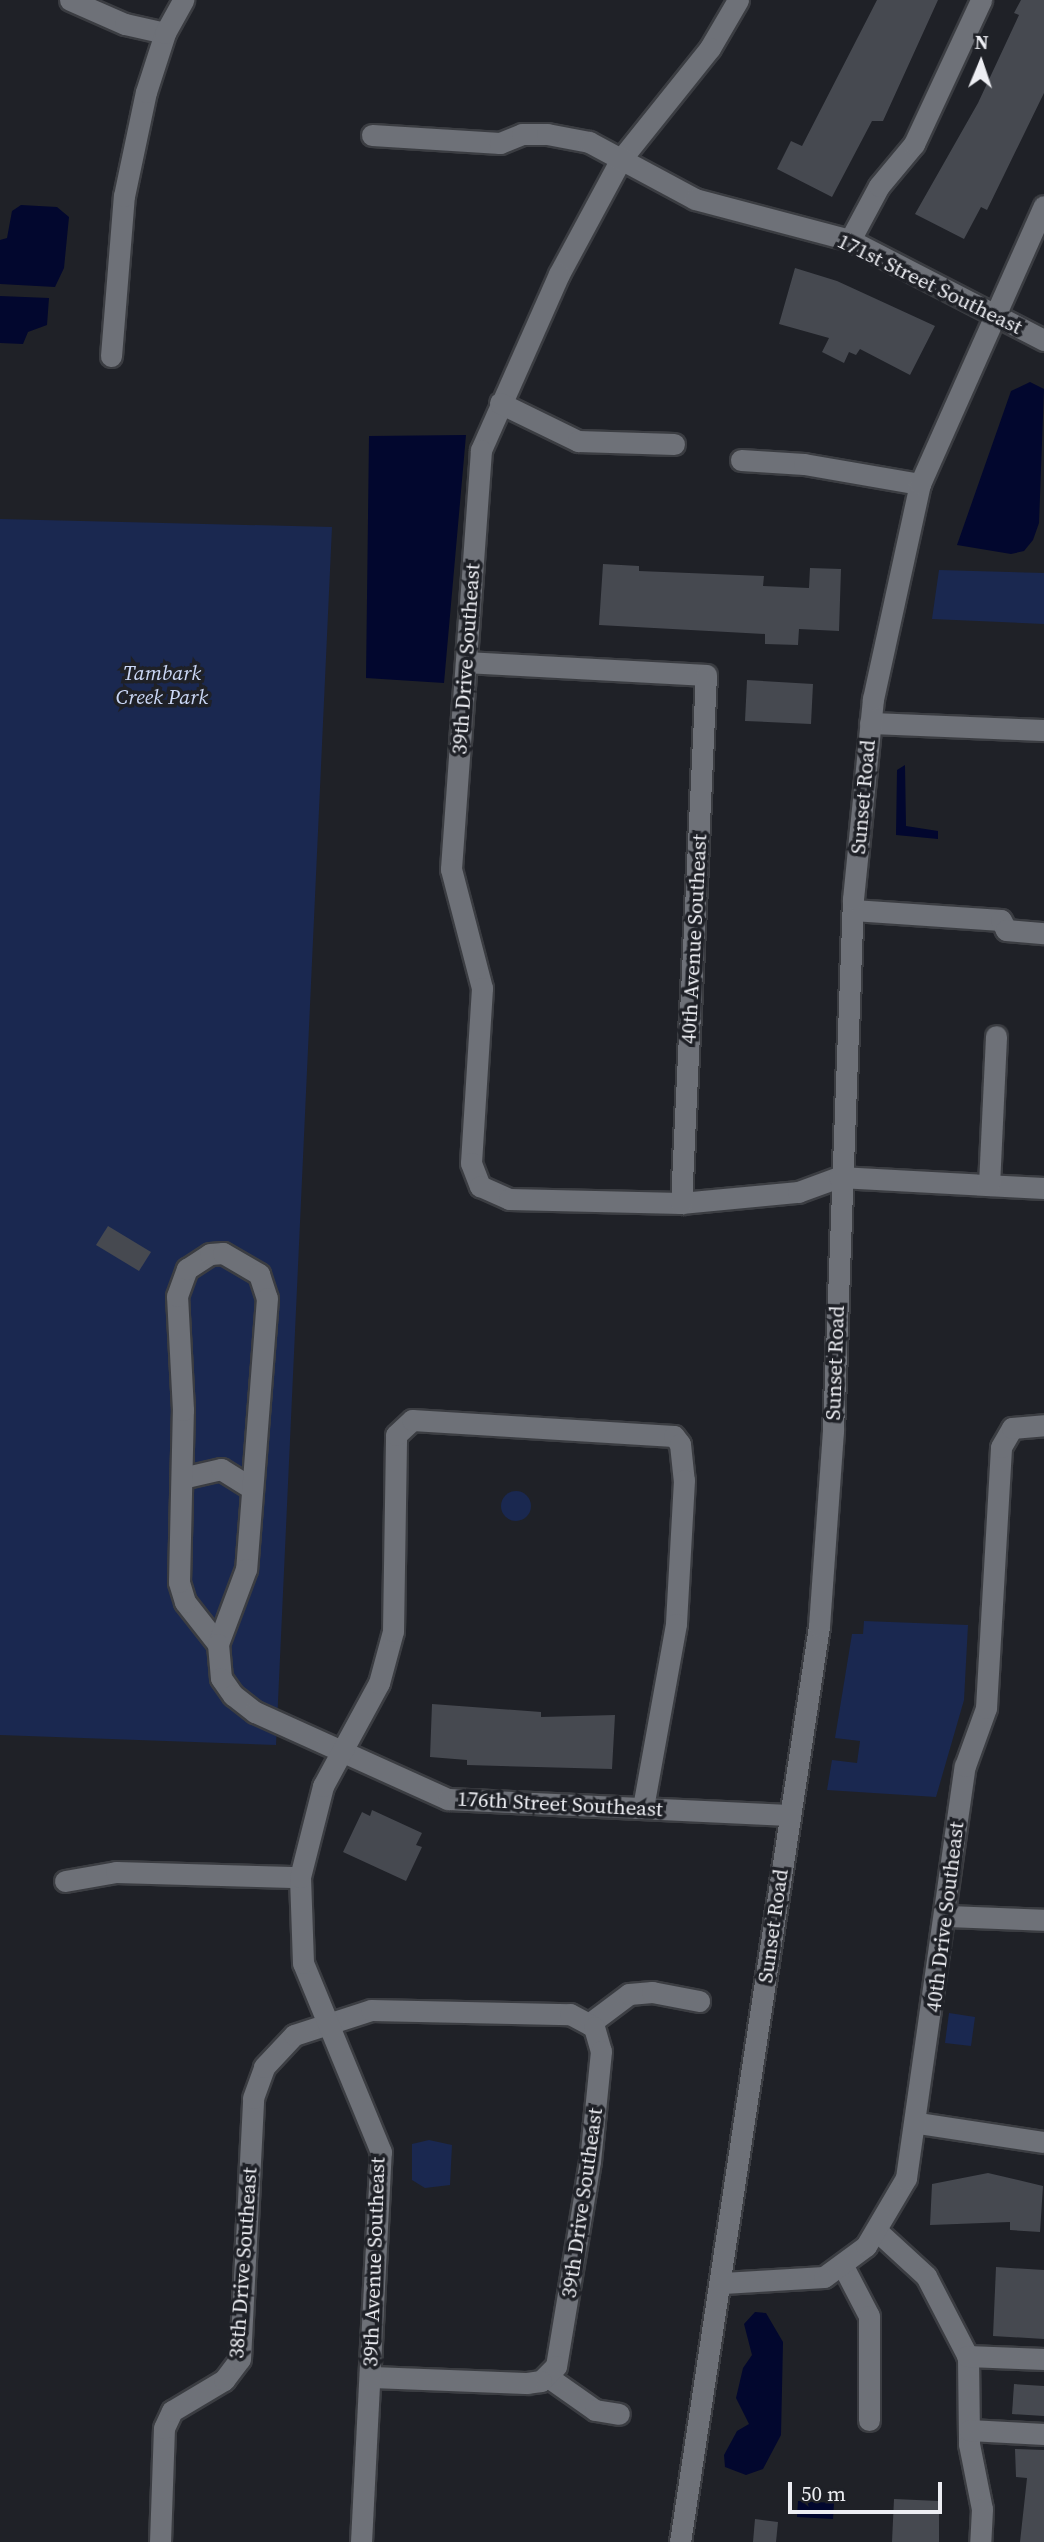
<!DOCTYPE html>
<style>
body{margin:0}
#map{position:relative;width:1044px;height:2542px;overflow:hidden;background:#1f2127;font-family:"Source Serif 4",serif}
div>[style]{position:absolute}
[style*='--x']{left:calc(var(--x)*1px);top:calc(var(--y)*1px);width:calc(var(--w)*1px);rotate:calc(var(--a)*1deg)}
.green>*{inset:0;background:#1a2850}
.round{border-radius:50%}
.water>*{inset:0;background:#02072e}
.building>*{inset:0;background:#464950}
.roads{filter:drop-shadow(2px 0 #3b3d42) drop-shadow(-2px 0 #3b3d42) drop-shadow(0 2px #3b3d42) drop-shadow(0 -2px #3b3d42)}
.minor>*{height:21px;margin:-10.5px;padding:0 10.5px;transform-origin:10.5px;border-radius:10.5px;background:#6e7178}
span{translate:-50% -50%;white-space:nowrap;text-align:center;line-height:1.15;-webkit-text-stroke:7px #1f2127;paint-order:stroke}
.street-label{font-size:21px;color:#edeef3}
.park-label{font-size:21px;color:#cbd8f6;font-style:italic}
.north{position:absolute;left:946px;top:28px;width:70px;height:70px;-webkit-text-stroke:5px #1f2127;paint-order:stroke;rotate:2deg;font-size:19px;font-weight:700;line-height:28px;text-align:center;color:#edeef3}
.north::after{content:'';display:block;margin:auto;width:24px;height:32px;background:#edeef3;clip-path:polygon(50% 0,100% 100%,50% 72%,0 100%)}
.scale{position:absolute;left:788px;top:2482px;width:154px;height:32px;box-sizing:border-box;border:4px solid #edeef3;border-top:0;padding-left:9px;font-size:21px;line-height:24px;white-space:nowrap;color:#edeef3;-webkit-text-stroke:5px #1f2127;paint-order:stroke}
</style>
<div id="map">
<div class="green">
<i style="clip-path:polygon(0 519px,332px 527px,276px 1745px,0 1735px)"></i>
<i style="clip-path:polygon(939px 570px,1044px 573px,1044px 624px,932px 619px)"></i>
<i class="round" style="left:501px;top:1491px;width:30px;height:30px"></i>
<i style="clip-path:polygon(864px 1621px,968px 1625px,964px 1700px,936px 1797px,827px 1790px,832px 1760px,857px 1763px,860px 1741px,835px 1738px,852px 1634px,863px 1634px)"></i>
<i style="clip-path:polygon(949px 2013px,975px 2017px,971px 2046px,945px 2043px)"></i>
<i style="clip-path:polygon(429px 2140px,452px 2145px,450px 2185px,425px 2188px,412px 2180px,412px 2144px)"></i>
</div>
<div class="water">
<i style="clip-path:polygon(21px 205px,57px 207px,69px 217px,64px 268px,55px 287px,0 284px,0 240px,7px 238px,12px 211px)"></i>
<i style="clip-path:polygon(0 296px,49px 298px,47px 325px,28px 332px,23px 344px,0 343px)"></i>
<i style="clip-path:polygon(1030px 382px,1044px 389px,1039px 523px,1033px 540px,1024px 551px,1011px 554px,957px 545px,1011px 391px)"></i>
<i style="clip-path:polygon(466px 435px,444px 683px,366px 678px,369px 436px)"></i>
<i style="clip-path:polygon(905px 765px,906px 826px,938px 831px,938px 839px,896px 835px,897px 770px)"></i>
<i style="clip-path:polygon(755px 2312px,766px 2313px,783px 2342px,781px 2435px,763px 2469px,746px 2475px,725px 2467px,724px 2455px,737px 2431px,749px 2424px,736px 2398px,743px 2368px,752px 2355px,744px 2324px)"></i>
<i style="clip-path:polygon(798px 2501px,834px 2503px,833px 2519px,797px 2517px)"></i>
</div>
<div class="building">
<i style="clip-path:polygon(877px 0,938px 0,883px 121px,872px 121px,832px 197px,777px 169px,791px 141px,802px 146px)"></i>
<i style="clip-path:polygon(1021px 0,1044px 0,1044px 93px,987px 210px,981px 207px,964px 239px,915px 214px,978px 103px,1019px 15px,1014px 13px)"></i>
<i style="clip-path:polygon(795px 268px,837px 281px,935px 326px,910px 375px,860px 349px,856px 355px,849px 352px,844px 363px,822px 352px,829px 338px,779px 324px)"></i>
<i style="clip-path:polygon(603px 564px,639px 566px,639px 571px,764px 576px,763px 586px,809px 588px,810px 568px,841px 569px,839px 631px,799px 629px,798px 645px,765px 644px,765px 634px,599px 625px)"></i>
<i style="clip-path:polygon(747px 680px,813px 684px,811px 724px,745px 721px)"></i>
<i style="clip-path:polygon(108px 1226px,151px 1252px,139px 1271px,96px 1245px)"></i>
<i style="clip-path:polygon(432px 1704px,541px 1712px,541px 1717px,615px 1715px,612px 1769px,467px 1765px,467px 1760px,430px 1757px)"></i>
<i style="clip-path:polygon(372px 1810px,422px 1833px,416px 1845px,422px 1847px,406px 1881px,343px 1852px,362px 1812px,370px 1816px)"></i>
<i style="clip-path:polygon(988px 2173px,1043px 2186px,1040px 2232px,1010px 2230px,1010px 2222px,930px 2225px,932px 2184px)"></i>
<i style="clip-path:polygon(996px 2267px,1044px 2270px,1044px 2339px,993px 2336px)"></i>
<i style="clip-path:polygon(1014px 2384px,1044px 2386px,1044px 2416px,1012px 2414px)"></i>
<i style="clip-path:polygon(1015px 2449px,1044px 2450px,1044px 2542px,1020px 2542px,1027px 2478px,1016px 2477px)"></i>
<i style="clip-path:polygon(894px 2499px,939px 2501px,939px 2542px,892px 2542px)"></i>
<i style="clip-path:polygon(755px 2519px,778px 2522px,776px 2542px,753px 2542px)"></i>
</div>
<div class="roads">
<div class="minor">
<i style="--x:70;--y:0;--w:60;--a:23.6"></i>
<i style="--x:125;--y:24;--w:41;--a:12.7"></i>
<i style="--x:738;--y:0;--w:56;--a:120.3"></i>
<i style="--x:710;--y:48;--w:142;--a:128.7"></i>
<i style="--x:621;--y:159;--w:131;--a:118.3"></i>
<i style="--x:559;--y:274;--w:193;--a:113.9"></i>
<i style="--x:481;--y:450;--w:420;--a:94.1"></i>
<i style="--x:451;--y:869;--w:123;--a:75.4"></i>
<i style="--x:482;--y:988;--w:175;--a:93.6"></i>
<i style="--x:471;--y:1163;--w:25;--a:69"></i>
<i style="--x:480;--y:1186;--w:32;--a:24"></i>
<i style="--x:509;--y:1199;--w:172;--a:1.3"></i>
<i style="--x:681;--y:1203;--w:118;--a:-5.4"></i>
<i style="--x:798;--y:1192;--w:44;--a:-20.1"></i>
<i style="--x:839;--y:1177;--w:205;--a:3.1"></i>
<i style="--x:372;--y:135;--w:128;--a:3.6"></i>
<i style="--x:500;--y:143;--w:24;--a:-22"></i>
<i style="--x:522;--y:134;--w:25;--a:0"></i>
<i style="--x:547;--y:134;--w:43;--a:10.8"></i>
<i style="--x:589;--y:142;--w:120;--a:28.3"></i>
<i style="--x:695;--y:199;--w:160;--a:14.8"></i>
<i style="--x:850;--y:240;--w:218;--a:27.3"></i>
<i style="--x:850;--y:240;--w:61;--a:-61.8"></i>
<i style="--x:879;--y:186;--w:55;--a:-50.2"></i>
<i style="--x:914;--y:144;--w:159;--a:-65"></i>
<i style="--x:111;--y:356;--w:161;--a:-85.4"></i>
<i style="--x:124;--y:196;--w:106;--a:-78.1"></i>
<i style="--x:146;--y:92;--w:62;--a:-72.1"></i>
<i style="--x:165;--y:33;--w:38;--a:-61"></i>
<i style="--x:500;--y:403;--w:87;--a:26"></i>
<i style="--x:578;--y:441;--w:96;--a:1.8"></i>
<i style="--x:741;--y:460;--w:63;--a:3.6"></i>
<i style="--x:804;--y:464;--w:118;--a:9.8"></i>
<i style="--x:466;--y:662;--w:240;--a:3.1"></i>
<i style="--x:706;--y:675;--w:529;--a:92.71"></i>
<i style="--x:870;--y:723;--w:174;--a:2.3"></i>
<i style="--x:853;--y:910;--w:148;--a:3.9"></i>
<i style="--x:1001;--y:920;--w:11;--a:63"></i>
<i style="--x:1006;--y:930;--w:38;--a:5"></i>
<i style="--x:989;--y:1185;--w:149;--a:-87.3"></i>
<i style="--x:182;--y:1478;--w:40;--a:-13"></i>
<i style="--x:221;--y:1469;--w:34;--a:32"></i>
<i style="--x:218;--y:1644;--w:53;--a:-128.2"></i>
<i style="--x:185;--y:1602;--w:21;--a:-107"></i>
<i style="--x:179;--y:1582;--w:172;--a:-88.7"></i>
<i style="--x:183;--y:1410;--w:114;--a:-93"></i>
<i style="--x:177;--y:1296;--w:29;--a:-70"></i>
<i style="--x:187;--y:1269;--w:27;--a:-33"></i>
<i style="--x:210;--y:1254;--w:13;--a:-4"></i>
<i style="--x:223;--y:1253;--w:42;--a:30.3"></i>
<i style="--x:259;--y:1274;--w:25;--a:72"></i>
<i style="--x:267;--y:1298;--w:272;--a:94.4"></i>
<i style="--x:246;--y:1569;--w:80;--a:110.5"></i>
<i style="--x:218;--y:1644;--w:34;--a:85"></i>
<i style="--x:221;--y:1678;--w:21;--a:55"></i>
<i style="--x:233;--y:1695;--w:28;--a:38"></i>
<i style="--x:255;--y:1712;--w:212;--a:24.3"></i>
<i style="--x:448;--y:1799;--w:341;--a:2.7"></i>
<i style="--x:65;--y:1881;--w:52;--a:-10"></i>
<i style="--x:116;--y:1872;--w:184;--a:1.6"></i>
<i style="--x:946;--y:1916;--w:98;--a:2.3"></i>
<i style="--x:589;--y:2024;--w:50;--a:-36.9"></i>
<i style="--x:629;--y:1994;--w:23;--a:-5"></i>
<i style="--x:652;--y:1992;--w:48;--a:10.8"></i>
<i style="--x:918;--y:2123;--w:127;--a:8.6"></i>
<i style="--x:877;--y:2231;--w:67;--a:42.6"></i>
<i style="--x:926;--y:2276;--w:91;--a:62.6"></i>
<i style="--x:968;--y:2357;--w:87;--a:89.3"></i>
<i style="--x:969;--y:2444;--w:66;--a:78.7"></i>
<i style="--x:982;--y:2509;--w:33;--a:93"></i>
<i style="--x:843;--y:2266;--w:56;--a:62.5"></i>
<i style="--x:869;--y:2316;--w:104;--a:90"></i>
<i style="--x:723;--y:2283;--w:101;--a:-3.4"></i>
<i style="--x:824;--y:2277;--w:52;--a:-36.4"></i>
<i style="--x:866;--y:2246;--w:79;--a:-59.5"></i>
<i style="--x:906;--y:2178;--w:416;--a:-81.9"></i>
<i style="--x:965;--y:1766;--w:62;--a:-70.1"></i>
<i style="--x:986;--y:1708;--w:261;--a:-86.7"></i>
<i style="--x:1001;--y:1447;--w:22;--a:-60"></i>
<i style="--x:1012;--y:1428;--w:32;--a:-5"></i>
<i style="--x:967;--y:2356;--w:77;--a:2.2"></i>
<i style="--x:548;--y:2377;--w:57;--a:35.1"></i>
<i style="--x:595;--y:2410;--w:24;--a:9"></i>
<i style="--x:969;--y:2430;--w:75;--a:3.1"></i>
<i style="--x:160;--y:2542;--w:114;--a:-88"></i>
<i style="--x:164;--y:2428;--w:19;--a:-65"></i>
<i style="--x:172;--y:2411;--w:61;--a:-30.8"></i>
<i style="--x:224;--y:2380;--w:26;--a:-53"></i>
<i style="--x:240;--y:2359;--w:261;--a:-87.1"></i>
<i style="--x:253;--y:2098;--w:33;--a:-70"></i>
<i style="--x:264;--y:2067;--w:44;--a:-46.8"></i>
<i style="--x:294;--y:2035;--w:81;--a:-18"></i>
<i style="--x:371;--y:2010;--w:199;--a:1.2"></i>
<i style="--x:570;--y:2014;--w:27;--a:28"></i>
<i style="--x:594;--y:2027;--w:25;--a:74"></i>
<i style="--x:601;--y:2051;--w:111;--a:95.7"></i>
<i style="--x:590;--y:2161;--w:208;--a:99.4"></i>
<i style="--x:556;--y:2366;--w:21;--a:135"></i>
<i style="--x:541;--y:2381;--w:14;--a:172"></i>
<i style="--x:527;--y:2383;--w:157;--a:-177.8"></i>
<i style="--x:361;--y:2542;--w:391;--a:-87.1"></i>
<i style="--x:381;--y:2152;--w:204;--a:-112.4"></i>
<i style="--x:303;--y:1963;--w:86;--a:-92"></i>
<i style="--x:300;--y:1877;--w:94;--a:-75.8"></i>
<i style="--x:323;--y:1786;--w:117;--a:-61.5"></i>
<i style="--x:379;--y:1683;--w:54;--a:-74.9"></i>
<i style="--x:393;--y:1631;--w:196;--a:-89.1"></i>
<i style="--x:396;--y:1435;--w:22;--a:-43"></i>
<i style="--x:412;--y:1420;--w:262;--a:3.5"></i>
<i style="--x:674;--y:1436;--w:10;--a:53"></i>
<i style="--x:680;--y:1444;--w:36;--a:84"></i>
<i style="--x:684;--y:1480;--w:144;--a:93.2"></i>
<i style="--x:676;--y:1624;--w:187;--a:100.2"></i>
<i style="--x:680;--y:2542;--w:926;--a:-81.37"></i>
<i style="--x:819;--y:1626;--w:196;--a:-85.9"></i>
<i style="--x:833;--y:1431;--w:532;--a:-87.85"></i>
<i style="--x:853;--y:899;--w:201;--a:-84.3"></i>
<i style="--x:873;--y:699;--w:220;--a:-77.7"></i>
<i style="--x:920;--y:484;--w:304;--a:-66"></i>
</div>
</div>
<div class="street-label">
<span style="left:930px;top:284px;rotate:26deg">171st Street Southeast</span>
<span style="left:466px;top:659px;rotate:-86deg">39th Drive Southeast</span>
<span style="left:863px;top:797px;rotate:-85deg">Sunset Road</span>
<span style="left:694px;top:939px;rotate:-87deg">40th Avenue Southeast</span>
<span style="left:835px;top:1363px;rotate:-88deg">Sunset Road</span>
<span style="left:560px;top:1804px;rotate:3deg">176th Street Southeast</span>
<span style="left:945px;top:1917px;rotate:-83deg">40th Drive Southeast</span>
<span style="left:773px;top:1926px;rotate:-82deg">Sunset Road</span>
<span style="left:582px;top:2203px;rotate:-82deg">39th Drive Southeast</span>
<span style="left:374px;top:2262px;rotate:-88deg">39th Avenue Southeast</span>
<span style="left:243px;top:2263px;rotate:-86deg">38th Drive Southeast</span>
</div>
<div class="park-label">
<span style="left:162px;top:685px">Tambark<br>Creek Park</span>
</div>
<div class="north">N</div>
<div class="scale">50 m</div>
</div>
